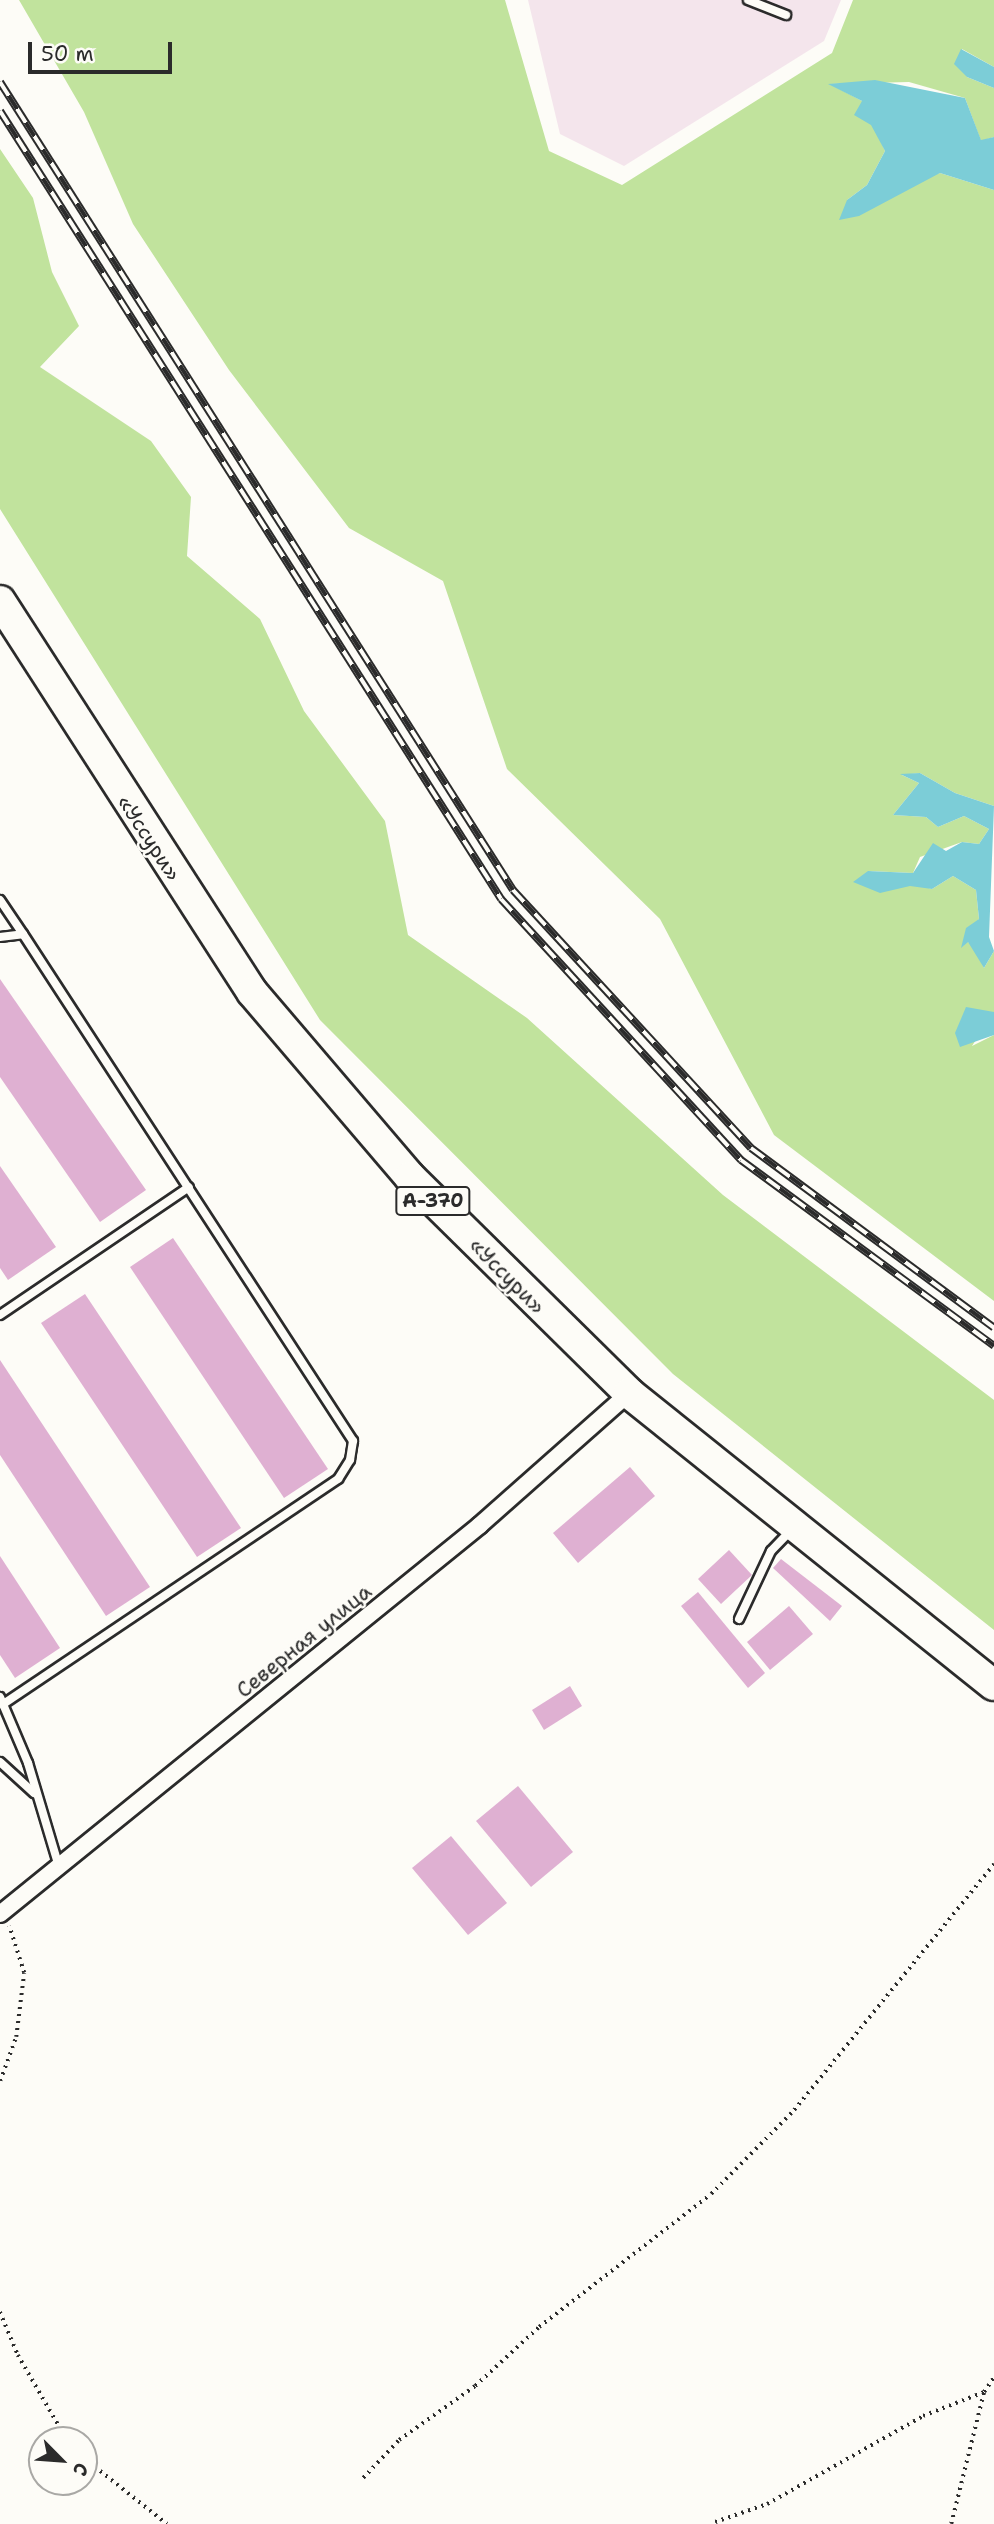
<!DOCTYPE html>
<meta charset="utf-8">
<style>
body{margin:0}
#map{position:relative;width:994px;height:2524px;overflow:hidden;background:#fdfcf7;font-family:"Shantell Sans",sans-serif}
div>[style]{position:absolute}
[style*='--x']{left:calc(var(--x)*1px);top:calc(var(--y)*1px);width:calc(var(--w)*1px);rotate:calc(var(--a)*1deg)}
.built>*{inset:0;background:#f4e5ec}
.green>*{inset:0;background:#c1e39d}
.water>*{inset:0;background:#7ccdd7}
.building>*{inset:0;background:#dfb0d2}
.path>*{height:3.5px;margin-top:-1.75px;transform-origin:0;background:repeating-linear-gradient(90deg,#2b2b2b 0 2px,transparent 0 7px)}
.roads{filter:drop-shadow(2px 0 #2b2b2b) drop-shadow(-2px 0 #2b2b2b) drop-shadow(0 2px #2b2b2b) drop-shadow(0 -2px #2b2b2b)}
.lane>*{height:8px;margin:-4px;padding:0 4px;transform-origin:4px;border-radius:4px;background:#fdfcf7}
.street>*{height:16px;margin:-8px;padding:0 8px;transform-origin:8px;border-radius:8px;background:#fdfcf7}
.highway>*{height:30px;margin:-15px;padding:0 15px;transform-origin:15px;border-radius:15px;background:#fdfcf7}
.rail>*{height:8px;margin-top:-4px;transform-origin:0;background:repeating-linear-gradient(90deg,#fdfcf7 0 16px,#2b2b2b 0 32px);box-sizing:border-box;border-block:2px solid #2b2b2b}
span{translate:-50% -50%;white-space:nowrap;text-align:center;line-height:1.15;-webkit-text-stroke:5px #fdfcf7;paint-order:stroke}
.shield-label span{padding:2px 5px;background:#fdfcf7;border:2px solid;border-radius:5px;-webkit-text-stroke-width:0}
.shield-label{font-size:19px;color:#2b2b2b;font-weight:700}
.street-label{font-size:21px;color:#2b2b2b}
.north{position:absolute;left:28px;top:2426px;width:70px;height:70px;box-sizing:border-box;background:#fdfcf7;border:2px solid #a9a8a5;border-radius:50%;rotate:115deg;font-size:19px;font-weight:700;line-height:28px;text-align:center;color:#2b2b2b}
.north::after{content:'';display:block;margin:auto;width:24px;height:32px;background:#2b2b2b;clip-path:polygon(50% 0,100% 100%,50% 72%,0 100%)}
.scale{position:absolute;left:28px;top:42px;width:144px;height:32px;box-sizing:border-box;border:4px solid #2b2b2b;border-top:0;padding-left:9px;font-size:21px;line-height:24px;white-space:nowrap;color:#2b2b2b;-webkit-text-stroke:5px #fdfcf7;paint-order:stroke}
</style>
<div id="map">
<div class="built">
<i style="clip-path:polygon(528px 0,841px 0,824px 41px,624px 166px,560px 134px)"></i>
</div>
<div class="green">
<i style="clip-path:polygon(19px 0,505px 0,549px 151px,622px 185px,832px 53px,853px 0,994px 0,994px 67px,962px 49px,967px 77px,994px 88px,994px 137px,981px 141px,965px 98px,909px 82px,830px 84px,862px 101px,885px 151px,867px 185px,847px 200px,940px 173px,994px 190px,994px 806px,955px 793px,920px 773px,902px 775px,919px 783px,893px 815px,926px 817px,938px 827px,964px 816px,989px 829px,979px 844px,962px 842px,920px 857px,913px 873px,868px 871px,932px 889px,953px 876px,976px 890px,979px 919px,962px 947px,967px 941px,976px 949px,984px 968px,994px 951px,994px 1012px,972px 1046px,994px 1035px,994px 1301px,774px 1135px,660px 919px,507px 769px,443px 581px,349px 528px,229px 370px,133px 224px,84px 112px)"></i>
<i style="clip-path:polygon(0 149px,33px 198px,52px 272px,79px 326px,40px 367px,151px 441px,191px 497px,187px 556px,260px 619px,304px 711px,385px 821px,408px 935px,527px 1018px,723px 1195px,994px 1400px,994px 1630px,673px 1374px,320px 1020px,0 509px)"></i>
</div>
<div class="water">
<i style="clip-path:polygon(961px 49px,994px 67px,994px 88px,967px 77px,954px 64px)"></i>
<i style="clip-path:polygon(875px 80px,965px 98px,981px 140px,994px 137px,994px 190px,940px 173px,859px 216px,839px 220px,847px 200px,867px 185px,885px 151px,871px 125px,854px 115px,862px 101px,828px 84px)"></i>
<i style="clip-path:polygon(920px 773px,955px 793px,994px 806px,989px 937px,994px 951px,984px 968px,968px 942px,961px 948px,966px 928px,979px 919px,976px 890px,953px 876px,932px 889px,910px 886px,880px 893px,853px 882px,868px 871px,913px 873px,933px 843px,946px 851px,962px 842px,979px 844px,989px 829px,964px 816px,938px 827px,926px 817px,893px 815px,919px 783px,900px 774px)"></i>
<i style="clip-path:polygon(966px 1007px,994px 1012px,994px 1035px,960px 1047px,955px 1033px)"></i>
</div>
<div class="building">
<i style="clip-path:polygon(0 979px,146px 1190px,100px 1222px,0 1077px)"></i>
<i style="clip-path:polygon(0 1166px,56px 1247px,8px 1280px,0 1268px)"></i>
<i style="clip-path:polygon(173px 1238px,328px 1469px,284px 1498px,130px 1267px)"></i>
<i style="clip-path:polygon(85px 1294px,241px 1528px,197px 1557px,41px 1323px)"></i>
<i style="clip-path:polygon(0 1360px,150px 1587px,106px 1616px,0 1455px)"></i>
<i style="clip-path:polygon(630px 1467px,655px 1496px,578px 1563px,553px 1533px)"></i>
<i style="clip-path:polygon(729px 1550px,752px 1575px,721px 1604px,698px 1579px)"></i>
<i style="clip-path:polygon(0 1556px,60px 1648px,15px 1678px,0 1655px)"></i>
<i style="clip-path:polygon(781px 1559px,842px 1606px,830px 1621px,773px 1568px)"></i>
<i style="clip-path:polygon(698px 1592px,765px 1673px,748px 1688px,681px 1606px)"></i>
<i style="clip-path:polygon(789px 1606px,813px 1634px,770px 1670px,747px 1642px)"></i>
<i style="clip-path:polygon(570px 1686px,582px 1706px,544px 1730px,532px 1710px)"></i>
<i style="clip-path:polygon(518px 1786px,573px 1852px,531px 1887px,476px 1821px)"></i>
<i style="clip-path:polygon(451px 1836px,507px 1903px,468px 1935px,412px 1868px)"></i>
</div>
<div class="path">
<i style="--x:0;--y:2081;--w:47;--a:-70"></i>
<i style="--x:16;--y:2037;--w:64;--a:-82.9"></i>
<i style="--x:24;--y:1973;--w:49;--a:-107.7"></i>
<i style="--x:0;--y:2312;--w:47;--a:67.3"></i>
<i style="--x:18;--y:2355;--w:98;--a:60"></i>
<i style="--x:84;--y:2458;--w:106;--a:38.5"></i>
<i style="--x:363;--y:2478;--w:52;--a:-46.5"></i>
<i style="--x:399;--y:2440;--w:93;--a:-35.4"></i>
<i style="--x:475;--y:2386;--w:87;--a:-42.7"></i>
<i style="--x:539;--y:2327;--w:217;--a:-37.7"></i>
<i style="--x:711;--y:2194;--w:118;--a:-45.3"></i>
<i style="--x:794;--y:2110;--w:317;--a:-50.9"></i>
<i style="--x:715;--y:2522;--w:55;--a:-19.1"></i>
<i style="--x:767;--y:2504;--w:179;--a:-29.4"></i>
<i style="--x:923;--y:2416;--w:66;--a:-21.5"></i>
<i style="--x:951;--y:2524;--w:136;--a:-76"></i>
<i style="--x:984;--y:2392;--w:18;--a:-56"></i>
</div>
<div class="roads">
<div class="lane">
<i style="--x:748;--y:0;--w:41;--a:21.5"></i>
<i style="--x:0;--y:900;--w:41;--a:55.9"></i>
<i style="--x:0;--y:937;--w:23;--a:-7"></i>
<i style="--x:23;--y:934;--w:605;--a:56.94"></i>
<i style="--x:353;--y:1441;--w:19;--a:99"></i>
<i style="--x:350;--y:1460;--w:22;--a:122"></i>
<i style="--x:338;--y:1479;--w:404;--a:146.1"></i>
<i style="--x:0;--y:1315;--w:228;--a:-34.1"></i>
<i style="--x:739;--y:1619;--w:75;--a:-64.8"></i>
<i style="--x:771;--y:1551;--w:29;--a:-46"></i>
<i style="--x:0;--y:1697;--w:72;--a:67"></i>
<i style="--x:28;--y:1763;--w:109;--a:73.4"></i>
<i style="--x:0;--y:1762;--w:46;--a:42.4"></i>
</div>
<div class="street">
<i style="--x:0;--y:1914;--w:618;--a:-39.02"></i>
<i style="--x:480;--y:1525;--w:199;--a:-41.5"></i>
</div>
<div class="highway">
<i style="--x:0;--y:601;--w:465;--a:57.2"></i>
<i style="--x:252;--y:992;--w:243;--a:49.5"></i>
<i style="--x:410;--y:1177;--w:308;--a:44.6"></i>
<i style="--x:629;--y:1393;--w:467;--a:38.7"></i>
</div>
</div>
<div class="rail">
<i style="--x:0;--y:82;--w:957;--a:57.59"></i>
<i style="--x:513;--y:890;--w:351;--a:47.3"></i>
<i style="--x:751;--y:1148;--w:302;--a:36.5"></i>
<i style="--x:0;--y:111;--w:934;--a:57.55"></i>
<i style="--x:501;--y:899;--w:355;--a:47.4"></i>
<i style="--x:741;--y:1160;--w:314;--a:36.3"></i>
</div>
<div class="shield-label">
<span style="left:433px;top:1201px">А-370</span>
</div>
<div class="street-label">
<span style="left:149px;top:838px;rotate:57deg">«Уссури»</span>
<span style="left:507px;top:1276px;rotate:45deg">«Уссури»</span>
<span style="left:304px;top:1641px;rotate:-39deg">Северная улица</span>
</div>
<div class="north">С</div>
<div class="scale">50 m</div>
</div>
